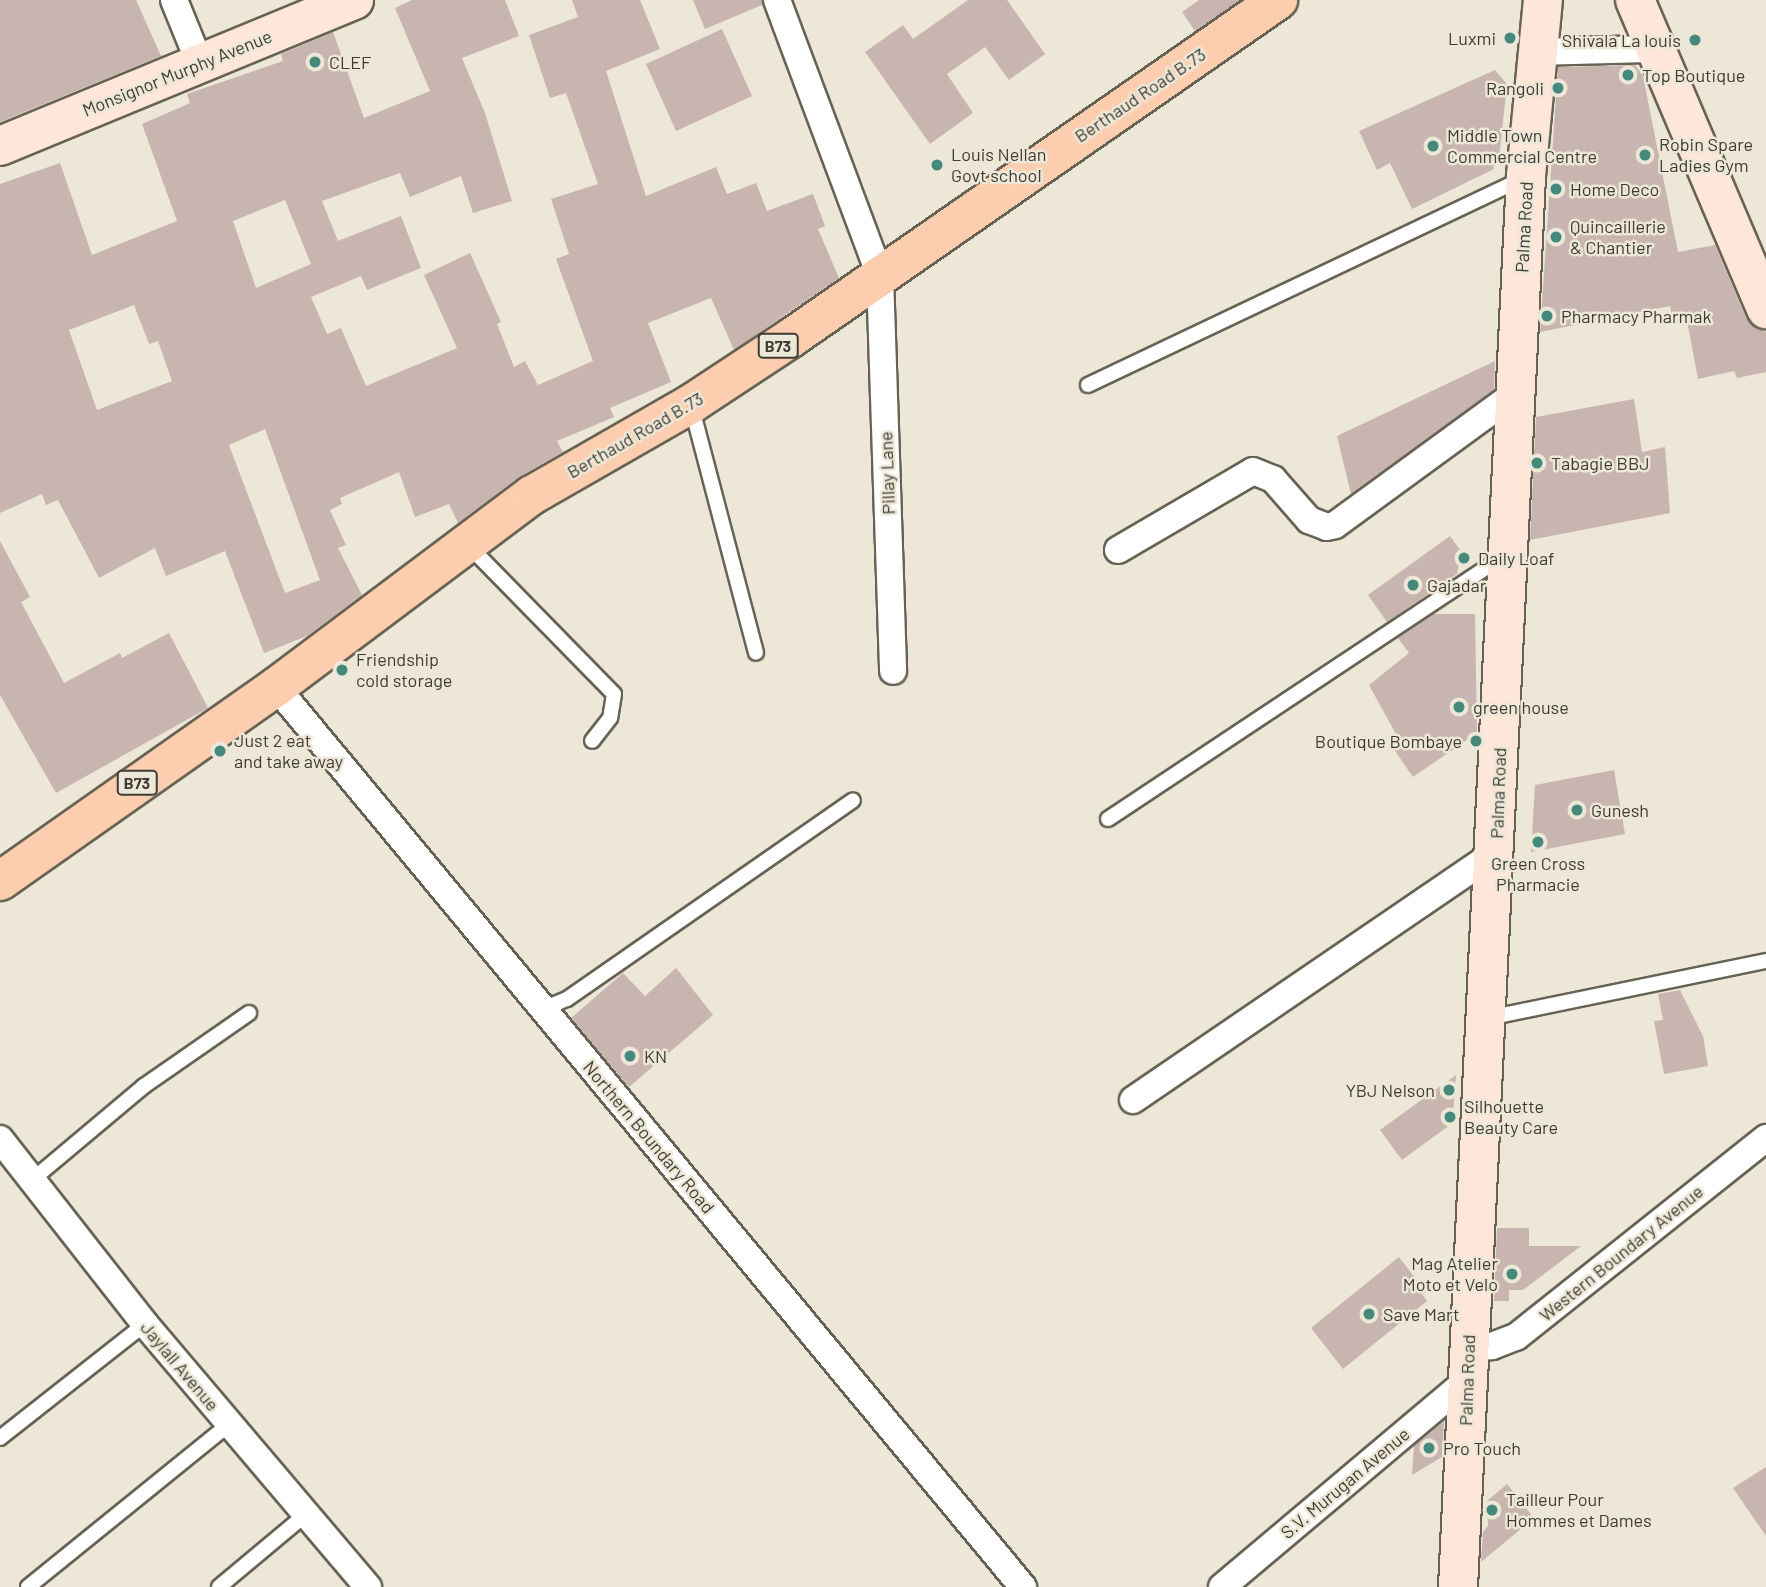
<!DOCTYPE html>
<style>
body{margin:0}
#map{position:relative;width:1766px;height:1587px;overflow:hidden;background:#ece7d6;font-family:Barlow,sans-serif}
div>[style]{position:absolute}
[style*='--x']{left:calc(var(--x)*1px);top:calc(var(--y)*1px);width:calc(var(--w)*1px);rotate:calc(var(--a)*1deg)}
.building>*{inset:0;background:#c9b5b0}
.roads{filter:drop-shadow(2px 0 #676354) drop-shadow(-2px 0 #676354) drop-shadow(0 2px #676354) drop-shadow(0 -2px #676354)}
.lane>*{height:14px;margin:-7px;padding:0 7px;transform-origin:7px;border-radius:7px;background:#fff}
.street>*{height:26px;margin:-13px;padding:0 13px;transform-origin:13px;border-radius:13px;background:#fff}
.secondary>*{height:38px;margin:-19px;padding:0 19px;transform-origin:19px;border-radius:19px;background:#fee6d8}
.primary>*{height:38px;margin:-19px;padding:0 19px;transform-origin:19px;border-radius:19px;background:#fdcdb0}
.dots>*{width:19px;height:19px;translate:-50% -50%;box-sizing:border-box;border:4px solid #ece7d6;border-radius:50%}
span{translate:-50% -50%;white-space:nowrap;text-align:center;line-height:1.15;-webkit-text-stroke:5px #ece7d6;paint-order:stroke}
.shield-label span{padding:2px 5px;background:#ece7d6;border:2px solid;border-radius:5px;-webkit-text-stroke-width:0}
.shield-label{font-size:16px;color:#3e3c35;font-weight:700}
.poi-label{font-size:18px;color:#3e3c35}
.right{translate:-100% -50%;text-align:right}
.left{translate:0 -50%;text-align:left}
.street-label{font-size:18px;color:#3e3c35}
</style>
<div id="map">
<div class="building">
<i style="clip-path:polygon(0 0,136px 0,161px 56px,0 122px)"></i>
<i style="clip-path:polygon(evenodd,412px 0,505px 0,519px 36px,462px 58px,485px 113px,512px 201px,473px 213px,461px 176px,410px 197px,400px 173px,322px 201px,338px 241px,401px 216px,421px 268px,367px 290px,361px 276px,311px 297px,327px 334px,341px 328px,366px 386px,457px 348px,424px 275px,470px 253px,501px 322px,497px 324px,514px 367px,525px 361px,538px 385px,593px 361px,556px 259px,569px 254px,551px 199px,598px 184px,566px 93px,550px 98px,529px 35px,578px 17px,572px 0,640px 0,660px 49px,606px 71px,646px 196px,716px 167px,727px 194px,756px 183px,767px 211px,813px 194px,825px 226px,818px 229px,839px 278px,734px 350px,711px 298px,648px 323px,671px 382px,610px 408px,614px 417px,557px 441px,563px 452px,519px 477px,458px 523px,449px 504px,415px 517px,399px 472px,340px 498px,342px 504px,330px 510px,346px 545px,338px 548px,362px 595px,307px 636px,264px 653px,225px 551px,166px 576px,155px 548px,99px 578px,58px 500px,46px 505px,42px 494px,0 513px,0 184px,60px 163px,92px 255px,177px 221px,142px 124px,190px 103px,187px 94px,283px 61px,281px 54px,333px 32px,364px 118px,430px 91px,395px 8px,412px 0,285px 200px,311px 264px,256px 288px,233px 221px,285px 200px,412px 0,134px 305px,149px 344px,158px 341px,172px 381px,97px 410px,69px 330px,134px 305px,412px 0,265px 429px,320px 580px,285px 593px,229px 445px,265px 429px)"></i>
<i style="clip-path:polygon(693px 0,762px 0,762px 5px,705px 29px)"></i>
<i style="clip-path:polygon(968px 0,1007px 0,1045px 54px,1009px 80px,985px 47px,947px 74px,973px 113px,930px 144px,865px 52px,903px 25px,913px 39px)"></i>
<i style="clip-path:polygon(1199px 0,1240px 0,1195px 31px,1182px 12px)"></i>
<i style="clip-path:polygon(722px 29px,752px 96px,676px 131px,646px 64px)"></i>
<i style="clip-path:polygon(1635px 65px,1643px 76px,1678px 252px,1715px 245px,1746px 318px,1766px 332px,1766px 372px,1737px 378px,1734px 371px,1698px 379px,1687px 321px,1674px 324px,1670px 306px,1540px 332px,1558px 67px)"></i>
<i style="clip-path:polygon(1495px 70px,1507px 84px,1499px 160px,1493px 162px,1494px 169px,1412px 209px,1390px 163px,1377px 170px,1359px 131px)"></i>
<i style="clip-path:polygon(1495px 361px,1494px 390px,1351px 494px,1337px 436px)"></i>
<i style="clip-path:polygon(1634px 399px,1642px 452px,1665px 447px,1670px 513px,1530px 540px,1536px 417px)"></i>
<i style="clip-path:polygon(1450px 536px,1461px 551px,1457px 574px,1387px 622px,1368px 595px)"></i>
<i style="clip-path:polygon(0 541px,30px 597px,21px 602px,64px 683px,120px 653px,122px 658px,169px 633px,208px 708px,56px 793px,0 695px)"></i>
<i style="clip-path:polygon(1434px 614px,1475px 614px,1477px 733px,1413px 777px,1389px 742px,1397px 736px,1369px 685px,1409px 653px,1398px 638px)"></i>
<i style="clip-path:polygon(1614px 770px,1625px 834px,1531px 852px,1535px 785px)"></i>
<i style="clip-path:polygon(676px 968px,713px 1015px,629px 1087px,571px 1018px,623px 973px,645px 996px)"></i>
<i style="clip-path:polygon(1680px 990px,1703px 1036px,1708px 1066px,1664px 1074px,1654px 1021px,1663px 1020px,1658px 994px)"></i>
<i style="clip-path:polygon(1456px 1075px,1453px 1113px,1458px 1119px,1402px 1160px,1380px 1130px)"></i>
<i style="clip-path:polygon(1497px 1228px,1529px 1228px,1529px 1246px,1581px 1246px,1523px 1290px,1509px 1290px,1509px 1301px,1494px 1301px)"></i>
<i style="clip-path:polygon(1399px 1257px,1426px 1292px,1422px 1294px,1427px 1301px,1343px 1369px,1311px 1328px)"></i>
<i style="clip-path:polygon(1444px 1421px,1442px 1457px,1412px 1475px,1414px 1446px)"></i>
<i style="clip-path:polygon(1766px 1467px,1766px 1536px,1733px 1488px)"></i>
<i style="clip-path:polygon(1507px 1484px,1534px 1518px,1481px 1562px,1483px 1532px,1488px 1526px,1487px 1501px)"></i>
</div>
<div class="roads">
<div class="lane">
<i style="--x:1088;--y:385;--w:482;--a:-25.4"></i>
<i style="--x:691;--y:405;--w:256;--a:75.3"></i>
<i style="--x:469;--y:546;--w:207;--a:45.6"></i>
<i style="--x:614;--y:694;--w:24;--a:99"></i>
<i style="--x:610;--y:718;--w:29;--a:128"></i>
<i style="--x:1108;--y:819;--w:475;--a:-33.6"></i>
<i style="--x:543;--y:1009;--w:26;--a:-23"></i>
<i style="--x:567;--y:999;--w:348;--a:-34.8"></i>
<i style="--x:1488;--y:1018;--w:284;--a:-11.6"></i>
<i style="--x:32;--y:1180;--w:146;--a:-40"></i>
<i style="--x:144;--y:1086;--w:128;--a:-34.8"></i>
<i style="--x:0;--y:1438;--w:184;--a:-38.2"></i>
<i style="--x:28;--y:1587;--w:259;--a:-39"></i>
<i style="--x:219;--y:1587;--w:112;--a:-39.9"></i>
</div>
<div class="street">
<i style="--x:174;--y:0;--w:69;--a:67.9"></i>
<i style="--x:777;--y:0;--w:295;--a:69.5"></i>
<i style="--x:880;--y:276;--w:395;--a:88.1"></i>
<i style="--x:1538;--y:52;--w:117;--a:-1.5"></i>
<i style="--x:1118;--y:550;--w:156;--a:-30.3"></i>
<i style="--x:1253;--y:471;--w:22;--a:22"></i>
<i style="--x:1273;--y:479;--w:55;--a:48.7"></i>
<i style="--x:1309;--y:520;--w:19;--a:21"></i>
<i style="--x:1327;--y:527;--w:8;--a:-14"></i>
<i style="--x:1335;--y:525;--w:224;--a:-36.1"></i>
<i style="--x:276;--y:687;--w:1170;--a:50.31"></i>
<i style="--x:1133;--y:1100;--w:438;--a:-34.3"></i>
<i style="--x:0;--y:1139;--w:235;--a:51.9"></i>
<i style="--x:145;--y:1324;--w:345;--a:49.7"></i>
<i style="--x:1468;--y:1347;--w:24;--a:-2"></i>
<i style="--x:1492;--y:1346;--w:26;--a:-21"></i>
<i style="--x:1516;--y:1337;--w:320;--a:-38.5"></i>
<i style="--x:1222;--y:1587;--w:322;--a:-40.1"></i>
</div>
<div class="secondary">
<i style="--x:1635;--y:0;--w:336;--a:67"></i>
<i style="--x:0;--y:146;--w:383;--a:-22.4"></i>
<i style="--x:1458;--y:1587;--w:1413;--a:-87.24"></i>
<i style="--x:1526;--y:176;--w:177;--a:-84.5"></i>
</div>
<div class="primary">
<i style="--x:0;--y:881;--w:337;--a:-35.1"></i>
<i style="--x:276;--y:687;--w:320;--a:-36.9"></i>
<i style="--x:532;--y:495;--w:183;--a:-29.8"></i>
<i style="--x:691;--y:404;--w:120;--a:-33.4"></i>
<i style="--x:791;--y:338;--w:593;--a:-34.76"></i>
</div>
</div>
<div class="dots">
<i style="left:1510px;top:38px;background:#45897c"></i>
<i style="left:1695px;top:40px;background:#45897c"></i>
<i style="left:315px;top:62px;background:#45897c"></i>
<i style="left:1628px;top:75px;background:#45897c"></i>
<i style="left:1558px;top:88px;background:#45897c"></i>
<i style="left:1433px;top:146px;background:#45897c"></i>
<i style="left:1645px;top:155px;background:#45897c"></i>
<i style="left:937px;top:165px;background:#45897c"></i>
<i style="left:1556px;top:189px;background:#45897c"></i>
<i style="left:1556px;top:237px;background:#45897c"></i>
<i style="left:1547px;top:316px;background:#45897c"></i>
<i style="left:1537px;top:463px;background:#45897c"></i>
<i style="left:1464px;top:558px;background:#45897c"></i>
<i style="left:1413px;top:585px;background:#45897c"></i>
<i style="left:342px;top:670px;background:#45897c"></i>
<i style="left:1459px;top:707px;background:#45897c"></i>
<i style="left:1476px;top:741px;background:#45897c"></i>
<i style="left:220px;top:751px;background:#45897c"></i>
<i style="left:1577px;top:810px;background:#45897c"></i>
<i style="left:1538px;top:842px;background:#45897c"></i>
<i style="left:630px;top:1056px;background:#45897c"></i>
<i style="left:1449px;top:1090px;background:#45897c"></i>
<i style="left:1450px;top:1117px;background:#45897c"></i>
<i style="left:1512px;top:1274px;background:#45897c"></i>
<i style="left:1369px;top:1314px;background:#45897c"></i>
<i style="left:1429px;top:1448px;background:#45897c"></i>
<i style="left:1492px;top:1510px;background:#45897c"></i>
</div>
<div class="shield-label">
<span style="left:778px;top:346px">B73</span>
<span style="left:137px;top:783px">B73</span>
</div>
<div class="poi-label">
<span class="right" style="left:1496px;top:38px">Luxmi</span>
<span class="right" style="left:1681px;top:40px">Shivala La louis</span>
<span class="left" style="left:329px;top:62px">CLEF</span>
<span class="left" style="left:1642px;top:75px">Top Boutique</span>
<span class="right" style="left:1544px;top:88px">Rangoli</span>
<span class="left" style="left:1447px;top:146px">Middle Town<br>Commercial Centre</span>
<span class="left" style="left:1659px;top:155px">Robin Spare<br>Ladies Gym</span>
<span class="left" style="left:951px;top:165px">Louis Nellan<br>Govt school</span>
<span class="left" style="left:1570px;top:189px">Home Deco</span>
<span class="left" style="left:1570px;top:237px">Quincaillerie<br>&amp; Chantier</span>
<span class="left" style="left:1561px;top:316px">Pharmacy Pharmak</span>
<span class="left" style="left:1551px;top:463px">Tabagie BBJ</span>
<span class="left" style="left:1478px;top:558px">Daily Loaf</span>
<span class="left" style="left:1427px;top:585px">Gajadar</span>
<span class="left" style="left:356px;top:670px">Friendship<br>cold storage</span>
<span class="left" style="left:1473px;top:707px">green house</span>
<span class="left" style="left:234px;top:751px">Just 2 eat<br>and take away</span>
<span class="right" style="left:1462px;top:741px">Boutique Bombaye</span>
<span class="left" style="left:1591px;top:810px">Gunesh</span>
<span style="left:1538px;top:874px">Green Cross<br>Pharmacie</span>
<span class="left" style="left:644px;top:1056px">KN</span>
<span class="right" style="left:1435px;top:1090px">YBJ Nelson</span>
<span class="left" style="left:1464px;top:1117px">Silhouette<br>Beauty Care</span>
<span class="right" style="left:1498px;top:1274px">Mag Atelier<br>Moto et Velo</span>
<span class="left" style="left:1383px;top:1314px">Save Mart</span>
<span class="left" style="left:1443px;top:1448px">Pro Touch</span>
<span class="left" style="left:1506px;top:1510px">Tailleur Pour<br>Hommes et Dames</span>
</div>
<div class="street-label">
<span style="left:177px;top:73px;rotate:-22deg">Monsignor Murphy Avenue</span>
<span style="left:1140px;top:95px;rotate:-34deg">Berthaud Road B.73</span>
<span style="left:1524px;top:227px;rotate:-87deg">Palma Road</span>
<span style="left:635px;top:435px;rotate:-30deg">Berthaud Road B.73</span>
<span style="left:887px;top:473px;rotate:-92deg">Pillay Lane</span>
<span style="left:1498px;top:793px;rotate:-88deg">Palma Road</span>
<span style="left:649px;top:1137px;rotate:50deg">Northern Boundary Road</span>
<span style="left:1621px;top:1253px;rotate:-39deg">Western Boundary Avenue</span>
<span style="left:180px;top:1366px;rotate:50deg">Jaylall Avenue</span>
<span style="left:1467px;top:1380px;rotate:-88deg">Palma Road</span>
<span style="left:1345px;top:1483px;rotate:-40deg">S.V. Murugan Avenue</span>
</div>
</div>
